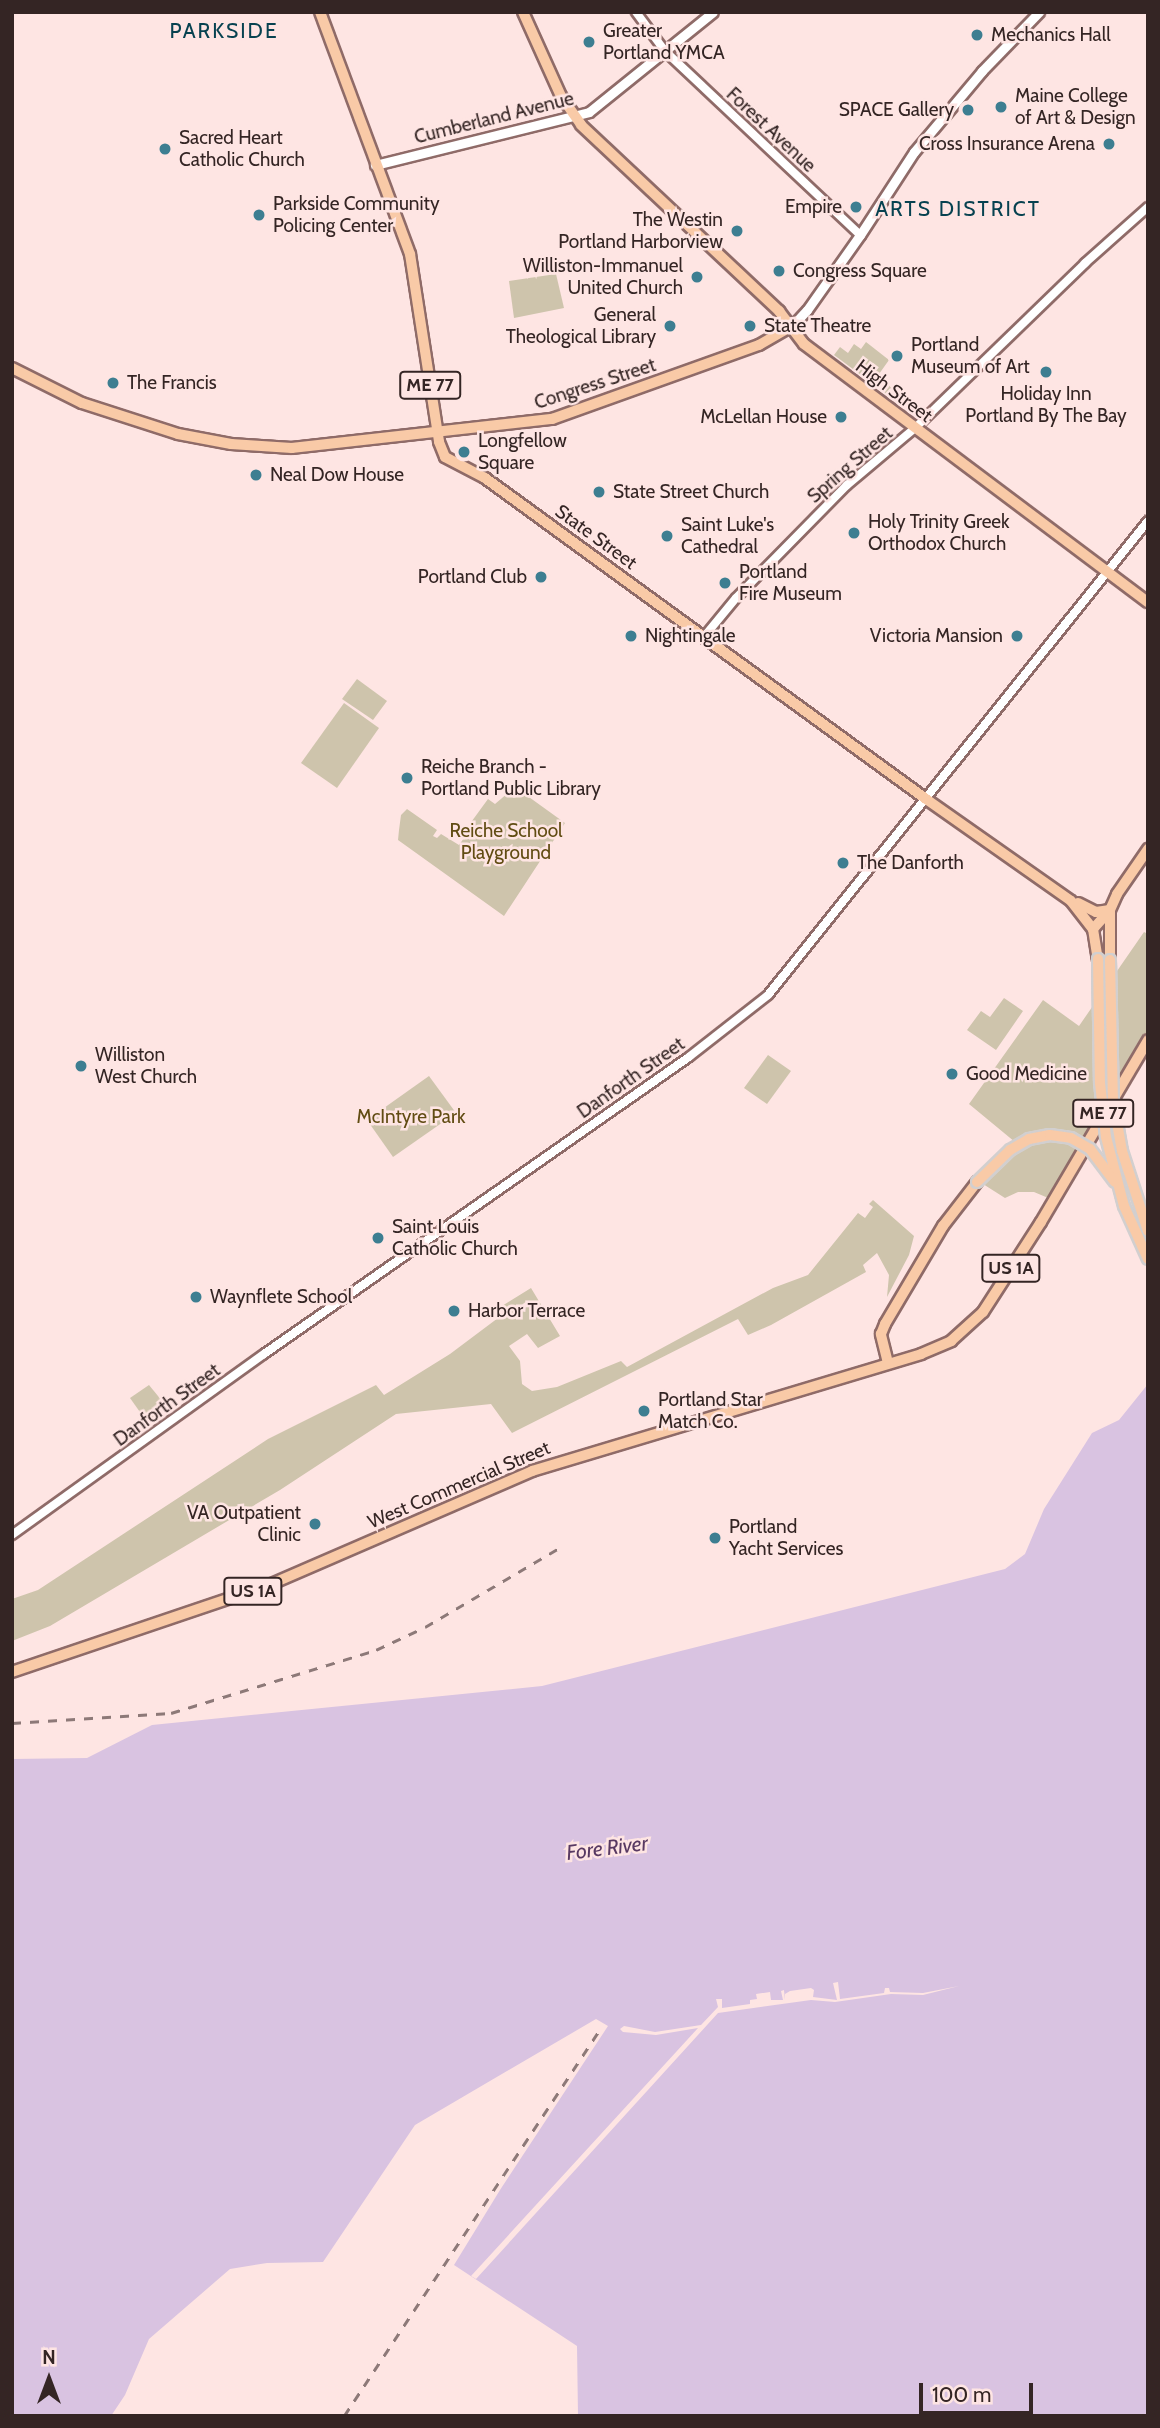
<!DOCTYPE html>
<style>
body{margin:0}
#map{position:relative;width:1160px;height:2428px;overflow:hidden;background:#fee5e3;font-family:Cabin,sans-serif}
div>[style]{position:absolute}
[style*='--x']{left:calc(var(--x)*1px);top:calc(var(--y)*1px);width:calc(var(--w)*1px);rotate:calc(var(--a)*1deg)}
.green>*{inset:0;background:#cec4ac}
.water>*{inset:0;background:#d9c3e1}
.pier>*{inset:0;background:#fee5e3}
.roads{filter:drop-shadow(2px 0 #8f6b68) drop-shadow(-2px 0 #8f6b68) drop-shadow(0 2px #8f6b68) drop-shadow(0 -2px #8f6b68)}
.tertiary>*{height:8px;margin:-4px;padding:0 4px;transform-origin:4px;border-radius:4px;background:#fff}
.secondary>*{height:9px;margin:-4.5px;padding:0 4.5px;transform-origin:4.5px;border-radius:4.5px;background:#fff}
.primary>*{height:10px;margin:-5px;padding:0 5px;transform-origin:5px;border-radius:5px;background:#f9caa7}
.rail>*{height:2.5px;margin-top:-1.25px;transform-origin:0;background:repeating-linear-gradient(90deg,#8d7978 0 9px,transparent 0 18px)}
.bridges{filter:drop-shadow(2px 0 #d2cfcf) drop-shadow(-2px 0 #d2cfcf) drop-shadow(0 2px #d2cfcf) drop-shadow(0 -2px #d2cfcf)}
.primary-bridge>*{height:10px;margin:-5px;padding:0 5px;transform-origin:5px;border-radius:5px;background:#f9caa7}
.dots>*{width:19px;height:19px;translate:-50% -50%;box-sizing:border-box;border:4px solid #fee5e3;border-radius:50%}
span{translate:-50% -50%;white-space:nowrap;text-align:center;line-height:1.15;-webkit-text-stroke:5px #fee5e3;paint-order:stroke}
.shield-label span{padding:2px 5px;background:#fee5e3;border:2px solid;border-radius:5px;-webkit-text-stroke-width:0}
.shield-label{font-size:18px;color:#342524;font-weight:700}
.poi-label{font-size:19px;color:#342524}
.left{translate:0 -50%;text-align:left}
.right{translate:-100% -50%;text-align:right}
.street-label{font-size:19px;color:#342524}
.park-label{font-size:19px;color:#614c13}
.neighbourhood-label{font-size:21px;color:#074250;letter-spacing:2px}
.water-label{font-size:21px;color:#583962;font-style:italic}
.frame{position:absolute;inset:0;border:14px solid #342524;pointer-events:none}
.north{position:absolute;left:14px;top:2344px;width:70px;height:70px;-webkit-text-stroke:5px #fee5e3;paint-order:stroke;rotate:0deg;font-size:19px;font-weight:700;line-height:28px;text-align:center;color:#342524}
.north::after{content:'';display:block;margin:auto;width:24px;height:32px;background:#342524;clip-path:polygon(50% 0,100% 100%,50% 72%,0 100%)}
.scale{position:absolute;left:919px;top:2383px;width:114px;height:32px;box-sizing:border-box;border:4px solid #342524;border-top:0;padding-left:9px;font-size:21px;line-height:24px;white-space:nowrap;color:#342524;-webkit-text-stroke:5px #fee5e3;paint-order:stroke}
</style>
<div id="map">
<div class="green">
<i style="clip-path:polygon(556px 274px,564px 308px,514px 318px,509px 281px)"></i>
<i style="clip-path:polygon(866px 342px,889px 360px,879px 374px,893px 390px,888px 395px,834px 355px,840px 347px,848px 353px,854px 344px,861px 349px)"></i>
<i style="clip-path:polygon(357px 679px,387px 701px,373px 720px,342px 699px)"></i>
<i style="clip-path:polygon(344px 703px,379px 728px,337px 788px,301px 763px)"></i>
<i style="clip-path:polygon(515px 787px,565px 823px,504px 916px,398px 840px,399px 830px,401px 815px,407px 809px,437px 830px,433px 836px,437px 838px,441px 834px,459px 845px,464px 838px,461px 836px,488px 799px,495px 804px)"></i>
<i style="clip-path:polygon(1144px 932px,1148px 934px,1148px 1043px,1053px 1200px,1034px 1192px,1018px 1192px,1005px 1198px,983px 1184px,1021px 1147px,969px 1104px,1043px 1000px,1079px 1026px)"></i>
<i style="clip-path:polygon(1004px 998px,1023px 1011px,996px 1050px,967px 1030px,981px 1011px,990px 1017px)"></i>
<i style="clip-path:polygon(768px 1055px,791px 1071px,767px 1104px,744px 1088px)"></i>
<i style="clip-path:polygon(429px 1076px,456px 1113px,393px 1157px,367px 1120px)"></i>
<i style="clip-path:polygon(873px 1200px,914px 1236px,909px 1255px,887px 1297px,889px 1275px,877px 1253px,863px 1265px,866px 1272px,771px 1325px,748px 1335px,738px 1319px,512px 1433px,491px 1404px,396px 1414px,280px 1490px,50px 1626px,12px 1641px,12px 1599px,38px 1590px,268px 1439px,376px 1385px,384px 1395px,450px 1354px,498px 1318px,494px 1312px,497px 1309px,531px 1288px,560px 1336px,538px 1348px,527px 1334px,509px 1346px,520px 1361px,522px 1384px,532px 1391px,557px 1387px,621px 1361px,627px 1367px,773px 1288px,808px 1275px,858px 1213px,865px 1218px,873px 1207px,869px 1204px)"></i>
<i style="clip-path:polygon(149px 1385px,167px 1407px,147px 1422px,130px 1398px)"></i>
</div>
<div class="water">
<i style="clip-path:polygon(1148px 1384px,1148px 2416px,578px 2416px,577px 2346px,454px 2265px,500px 2190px,608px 2026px,596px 2019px,415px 2125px,323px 2262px,267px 2263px,230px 2269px,149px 2339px,125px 2395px,111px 2416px,12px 2416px,12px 1759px,87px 1758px,152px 1725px,542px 1686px,1005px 1569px,1025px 1554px,1044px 1509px,1092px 1433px,1119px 1420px)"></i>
</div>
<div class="pier">
<i style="clip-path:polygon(838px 1982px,840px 1999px,884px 1993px,885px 1988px,889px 1988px,890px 1992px,923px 1993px,959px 1986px,923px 1995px,891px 1994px,835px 2002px,811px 2000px,718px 2013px,476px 2279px,471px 2276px,698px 2028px,656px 2035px,623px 2032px,620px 2029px,624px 2026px,655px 2032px,701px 2025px,718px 2007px,716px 1999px,722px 1999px,722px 2008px,750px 2004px,750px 2000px,757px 1999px,756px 1994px,770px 1992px,771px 2000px,783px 2000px,781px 1991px,784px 1990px,785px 2000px,785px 1994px,790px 1991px,811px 1988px,814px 1990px,813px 1997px,837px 2000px,833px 1983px)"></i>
</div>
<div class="roads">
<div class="tertiary">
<i style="--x:636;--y:12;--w:49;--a:53.4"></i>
<i style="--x:665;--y:51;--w:268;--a:43.3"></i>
<i style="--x:703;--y:638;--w:52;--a:-50.5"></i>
<i style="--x:736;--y:598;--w:158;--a:-45.5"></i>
<i style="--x:847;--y:485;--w:89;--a:-40"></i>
<i style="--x:915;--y:428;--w:237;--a:-44.1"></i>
<i style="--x:1085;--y:263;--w:84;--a:-41.6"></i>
<i style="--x:12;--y:1535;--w:310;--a:-35.7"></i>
<i style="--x:264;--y:1354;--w:518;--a:-34.95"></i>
<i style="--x:689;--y:1057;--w:100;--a:-38.1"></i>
<i style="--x:768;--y:995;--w:608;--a:-51.28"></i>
</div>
<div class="secondary">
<i style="--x:375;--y:165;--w:220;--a:-13.9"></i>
<i style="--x:589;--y:112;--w:159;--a:-38.9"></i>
<i style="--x:792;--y:326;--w:22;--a:-47"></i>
<i style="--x:807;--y:310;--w:92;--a:-54.8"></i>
<i style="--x:860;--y:235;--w:99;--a:-57"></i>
<i style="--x:914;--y:152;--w:106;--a:-50"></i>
<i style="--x:982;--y:71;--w:82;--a:-46"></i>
</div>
<div class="primary">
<i style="--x:320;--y:12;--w:258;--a:69.6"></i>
<i style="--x:410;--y:254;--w:190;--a:81.2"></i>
<i style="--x:439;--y:442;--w:16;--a:68"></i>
<i style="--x:445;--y:457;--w:45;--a:27.7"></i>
<i style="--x:485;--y:478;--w:545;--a:36.05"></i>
<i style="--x:926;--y:799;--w:177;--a:35.1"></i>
<i style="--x:1071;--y:901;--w:36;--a:52"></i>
<i style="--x:1093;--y:929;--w:30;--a:81"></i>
<i style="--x:523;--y:12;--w:92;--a:65.7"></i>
<i style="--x:561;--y:96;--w:35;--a:55"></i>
<i style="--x:581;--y:125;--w:272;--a:43.2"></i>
<i style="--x:779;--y:311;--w:41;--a:52.9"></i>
<i style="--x:804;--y:344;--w:430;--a:36.9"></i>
<i style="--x:12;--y:368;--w:78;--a:26.6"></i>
<i style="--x:82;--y:403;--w:101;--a:17.9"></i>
<i style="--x:178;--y:434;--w:54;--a:10.7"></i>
<i style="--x:231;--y:444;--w:61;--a:3.8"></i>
<i style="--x:292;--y:448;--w:262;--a:-6.4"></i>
<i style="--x:552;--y:419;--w:220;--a:-19.7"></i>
<i style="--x:759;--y:345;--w:38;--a:-30"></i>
<i style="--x:1078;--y:903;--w:20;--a:27"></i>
<i style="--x:1096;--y:912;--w:14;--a:-8"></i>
<i style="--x:1093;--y:929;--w:25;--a:-48"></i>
<i style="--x:1110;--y:910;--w:17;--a:-66"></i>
<i style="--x:1117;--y:894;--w:55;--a:-55.4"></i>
<i style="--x:1110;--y:960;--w:50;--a:-90"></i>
<i style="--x:888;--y:1363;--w:30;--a:-104"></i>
<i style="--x:881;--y:1334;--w:11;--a:-68"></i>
<i style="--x:885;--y:1324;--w:114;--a:-59.4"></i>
<i style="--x:943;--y:1226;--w:56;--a:-52.3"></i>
<i style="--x:12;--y:1672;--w:271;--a:-18.7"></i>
<i style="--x:269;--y:1585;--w:287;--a:-23.4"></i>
<i style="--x:532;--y:1471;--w:406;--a:-16.7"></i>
<i style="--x:921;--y:1354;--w:33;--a:-23"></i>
<i style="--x:951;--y:1341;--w:43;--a:-42.2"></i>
<i style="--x:983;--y:1312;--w:107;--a:-57.2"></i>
<i style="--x:1041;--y:1222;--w:211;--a:-59.5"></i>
</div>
</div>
<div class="rail">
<i style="--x:12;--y:1723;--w:159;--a:-3.6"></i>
<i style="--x:171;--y:1713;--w:214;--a:-17.1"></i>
<i style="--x:376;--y:1650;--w:54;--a:-25.1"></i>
<i style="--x:425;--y:1627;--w:161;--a:-30.5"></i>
<i style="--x:344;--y:2416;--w:466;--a:-56.5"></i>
</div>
<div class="bridges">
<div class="primary-bridge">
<i style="--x:1098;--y:959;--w:124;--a:89.1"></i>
<i style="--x:1100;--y:1083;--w:54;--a:83.7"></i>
<i style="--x:1106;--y:1137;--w:71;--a:75.4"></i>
<i style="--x:1124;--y:1206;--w:58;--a:65.6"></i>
<i style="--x:1110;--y:960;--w:140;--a:88.8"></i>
<i style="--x:1113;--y:1100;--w:52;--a:80"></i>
<i style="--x:1122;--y:1151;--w:84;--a:72"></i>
<i style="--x:977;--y:1182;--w:46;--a:-44.1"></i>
<i style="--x:1010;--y:1150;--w:22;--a:-30"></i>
<i style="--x:1029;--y:1139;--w:21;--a:-11"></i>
<i style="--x:1050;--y:1135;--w:21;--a:8"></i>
<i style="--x:1071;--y:1138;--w:22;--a:30"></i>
<i style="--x:1090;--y:1149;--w:41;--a:52.9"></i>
</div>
</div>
<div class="dots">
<i style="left:977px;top:35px;background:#3d7e91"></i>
<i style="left:589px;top:42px;background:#3d7e91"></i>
<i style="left:1001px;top:107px;background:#3d7e91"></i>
<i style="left:968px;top:110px;background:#3d7e91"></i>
<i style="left:1109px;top:144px;background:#3d7e91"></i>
<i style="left:165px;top:149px;background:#3d7e91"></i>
<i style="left:856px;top:207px;background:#3d7e91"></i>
<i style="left:259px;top:215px;background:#3d7e91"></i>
<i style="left:737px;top:231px;background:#3d7e91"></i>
<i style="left:779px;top:271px;background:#3d7e91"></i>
<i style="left:697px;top:277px;background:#3d7e91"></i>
<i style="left:670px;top:326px;background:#3d7e91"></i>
<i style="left:750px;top:326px;background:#3d7e91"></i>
<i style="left:897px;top:356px;background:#3d7e91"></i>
<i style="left:1046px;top:372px;background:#3d7e91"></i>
<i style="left:113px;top:383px;background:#3d7e91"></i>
<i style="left:841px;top:417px;background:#3d7e91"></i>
<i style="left:464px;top:452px;background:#3d7e91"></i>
<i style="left:256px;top:475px;background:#3d7e91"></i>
<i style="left:599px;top:492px;background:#3d7e91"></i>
<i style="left:854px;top:533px;background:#3d7e91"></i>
<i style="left:667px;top:536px;background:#3d7e91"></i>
<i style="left:541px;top:577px;background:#3d7e91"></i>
<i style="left:725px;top:583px;background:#3d7e91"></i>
<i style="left:631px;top:636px;background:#3d7e91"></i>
<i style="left:1017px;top:636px;background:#3d7e91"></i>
<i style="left:407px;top:778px;background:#3d7e91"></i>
<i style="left:843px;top:863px;background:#3d7e91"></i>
<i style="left:81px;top:1066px;background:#3d7e91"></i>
<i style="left:952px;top:1074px;background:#3d7e91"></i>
<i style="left:378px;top:1238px;background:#3d7e91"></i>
<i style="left:196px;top:1297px;background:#3d7e91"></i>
<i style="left:454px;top:1311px;background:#3d7e91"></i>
<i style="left:644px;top:1411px;background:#3d7e91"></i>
<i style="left:315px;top:1524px;background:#3d7e91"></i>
<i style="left:715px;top:1538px;background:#3d7e91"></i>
</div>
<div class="shield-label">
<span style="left:430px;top:385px">ME 77</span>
<span style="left:1103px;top:1113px">ME 77</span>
<span style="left:1011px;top:1268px">US 1A</span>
<span style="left:253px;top:1591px">US 1A</span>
</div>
<div class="poi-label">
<span class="left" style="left:603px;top:42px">Greater<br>Portland YMCA</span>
<span class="left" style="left:991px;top:35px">Mechanics Hall</span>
<span class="left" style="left:1015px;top:107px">Maine College<br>of Art &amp; Design</span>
<span class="right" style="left:954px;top:110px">SPACE Gallery</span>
<span class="left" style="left:179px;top:149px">Sacred Heart<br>Catholic Church</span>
<span class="right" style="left:1095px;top:144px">Cross Insurance Arena</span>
<span class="left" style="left:273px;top:215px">Parkside Community<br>Policing Center</span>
<span class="right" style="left:842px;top:207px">Empire</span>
<span class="right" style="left:723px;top:231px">The Westin<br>Portland Harborview</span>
<span class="right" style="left:683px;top:277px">Williston-Immanuel<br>United Church</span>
<span class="left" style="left:793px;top:271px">Congress Square</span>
<span class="right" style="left:656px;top:326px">General<br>Theological Library</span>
<span class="left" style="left:764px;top:326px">State Theatre</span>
<span class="left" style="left:911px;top:356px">Portland<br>Museum of Art</span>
<span class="left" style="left:127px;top:383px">The Francis</span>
<span style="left:1046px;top:405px">Holiday Inn<br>Portland By The Bay</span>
<span class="right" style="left:827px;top:417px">McLellan House</span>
<span class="left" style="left:478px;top:452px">Longfellow<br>Square</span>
<span class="left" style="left:270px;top:475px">Neal Dow House</span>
<span class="left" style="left:613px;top:492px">State Street Church</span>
<span class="left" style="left:868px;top:533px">Holy Trinity Greek<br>Orthodox Church</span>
<span class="left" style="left:681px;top:536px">Saint Luke's<br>Cathedral</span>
<span class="left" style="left:739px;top:583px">Portland<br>Fire Museum</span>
<span class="right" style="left:527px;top:577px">Portland Club</span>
<span class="left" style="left:645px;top:636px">Nightingale</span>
<span class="right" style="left:1003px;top:636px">Victoria Mansion</span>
<span class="left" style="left:421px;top:778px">Reiche Branch -<br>Portland Public Library</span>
<span class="left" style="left:857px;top:863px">The Danforth</span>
<span class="left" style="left:95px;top:1066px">Williston<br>West Church</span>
<span class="left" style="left:966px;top:1074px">Good Medicine</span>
<span class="left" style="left:392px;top:1238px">Saint Louis<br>Catholic Church</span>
<span class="left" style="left:210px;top:1297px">Waynflete School</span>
<span class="left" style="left:468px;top:1311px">Harbor Terrace</span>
<span class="left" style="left:658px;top:1411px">Portland Star<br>Match Co.</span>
<span class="right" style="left:301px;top:1524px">VA Outpatient<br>Clinic</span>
<span class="left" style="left:729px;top:1538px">Portland<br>Yacht Services</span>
</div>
<div class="street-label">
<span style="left:494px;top:118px;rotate:-14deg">Cumberland Avenue</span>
<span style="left:771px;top:130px;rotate:43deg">Forest Avenue</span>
<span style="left:595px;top:384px;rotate:-18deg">Congress Street</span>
<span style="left:894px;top:391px;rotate:37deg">High Street</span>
<span style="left:850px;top:465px;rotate:-41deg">Spring Street</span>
<span style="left:596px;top:537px;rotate:36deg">State Street</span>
<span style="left:631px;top:1078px;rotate:-35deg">Danforth Street</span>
<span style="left:167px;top:1405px;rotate:-36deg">Danforth Street</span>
<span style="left:459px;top:1485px;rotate:-23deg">West Commercial Street</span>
</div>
<div class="park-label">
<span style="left:506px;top:842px">Reiche School<br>Playground</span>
<span style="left:411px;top:1117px">McIntyre Park</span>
</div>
<div class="neighbourhood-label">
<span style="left:224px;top:31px">PARKSIDE</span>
<span style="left:958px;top:209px">ARTS DISTRICT</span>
</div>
<div class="water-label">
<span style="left:607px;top:1848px;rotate:-7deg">Fore River</span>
</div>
<div class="frame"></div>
<div class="north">N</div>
<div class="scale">100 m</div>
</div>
